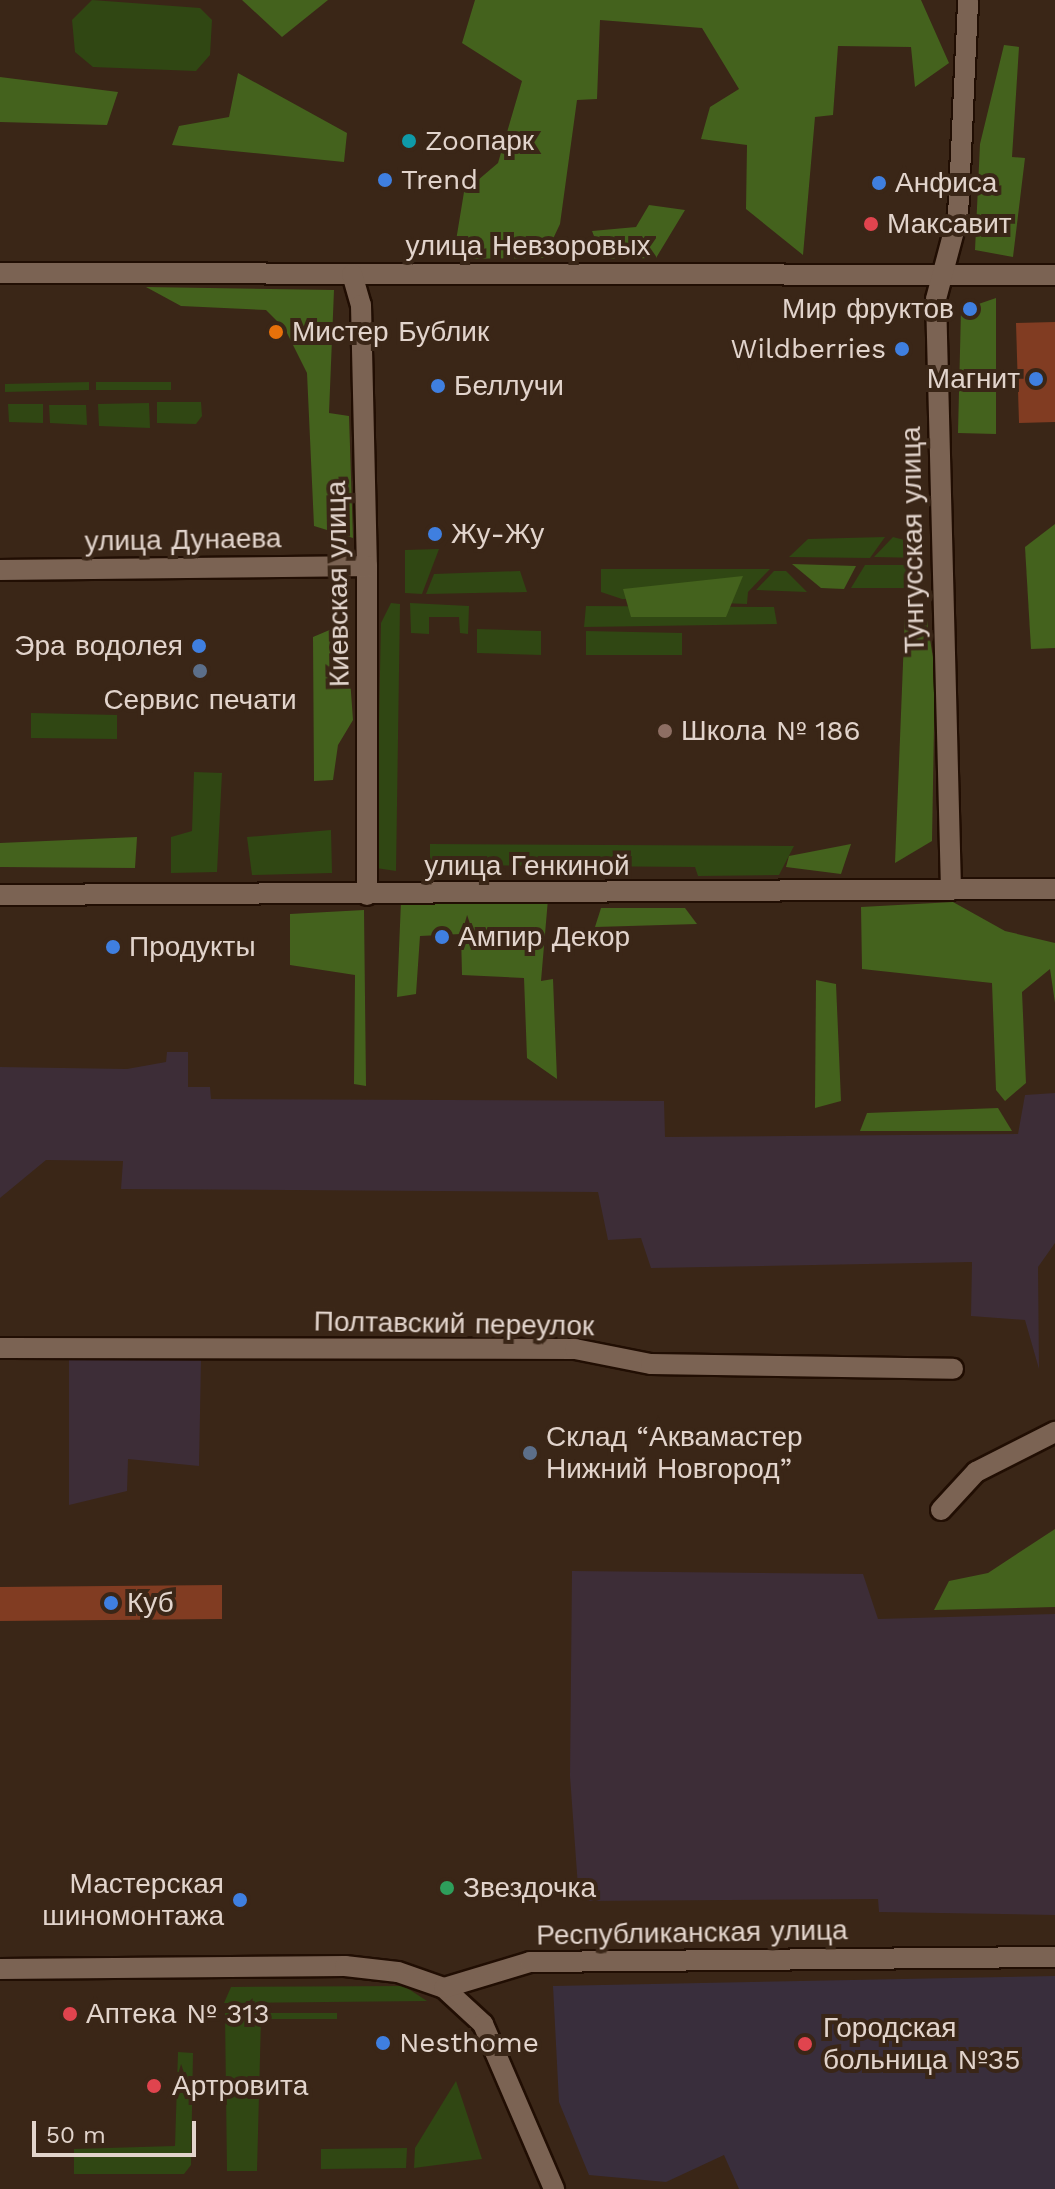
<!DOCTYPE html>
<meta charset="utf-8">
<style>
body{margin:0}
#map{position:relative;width:1055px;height:2189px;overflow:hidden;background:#3a2617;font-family:"Work Sans",sans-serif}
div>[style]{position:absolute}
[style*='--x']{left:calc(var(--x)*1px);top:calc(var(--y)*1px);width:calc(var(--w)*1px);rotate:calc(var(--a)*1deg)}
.industrial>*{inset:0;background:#3d2d37}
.medical>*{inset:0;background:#392e3c}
.green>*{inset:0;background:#304713}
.forest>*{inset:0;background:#44621d}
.building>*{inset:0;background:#813c22}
.roads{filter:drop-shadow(2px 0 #210e03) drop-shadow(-2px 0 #210e03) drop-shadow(0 2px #210e03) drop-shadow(0 -2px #210e03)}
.minor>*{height:20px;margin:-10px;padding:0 10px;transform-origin:10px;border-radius:10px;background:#7b6353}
.dots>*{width:22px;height:22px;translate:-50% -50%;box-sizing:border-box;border:4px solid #3a2617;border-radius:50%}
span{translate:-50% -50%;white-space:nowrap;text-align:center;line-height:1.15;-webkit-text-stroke:8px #3a2617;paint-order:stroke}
.poi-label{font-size:28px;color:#e2d4cc}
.left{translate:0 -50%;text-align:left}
.right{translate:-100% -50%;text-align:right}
.street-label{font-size:28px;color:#e2d4cc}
.scale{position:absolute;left:32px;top:2121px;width:164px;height:36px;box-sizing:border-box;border:4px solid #e2d4cc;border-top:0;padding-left:10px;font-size:24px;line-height:28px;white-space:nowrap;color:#e2d4cc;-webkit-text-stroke:6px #3a2617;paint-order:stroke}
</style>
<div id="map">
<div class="industrial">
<i style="clip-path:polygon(167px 1052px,188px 1052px,188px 1087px,210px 1087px,211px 1099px,664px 1101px,665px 1137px,1018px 1134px,1025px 1095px,1055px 1093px,1055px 1243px,1038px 1267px,1039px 1369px,1025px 1320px,971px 1316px,972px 1262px,651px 1268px,641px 1238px,608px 1240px,598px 1192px,121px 1189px,123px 1161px,46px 1160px,0 1198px,0 1067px,127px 1069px,166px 1062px)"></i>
<i style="clip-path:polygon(69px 1355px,201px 1360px,199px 1466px,128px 1459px,127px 1491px,69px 1505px)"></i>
<i style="clip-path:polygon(572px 1571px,863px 1574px,878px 1619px,1055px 1614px,1055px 1915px,879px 1912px,878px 1899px,579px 1901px,570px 1776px)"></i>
</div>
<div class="medical">
<i style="clip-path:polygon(1055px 1976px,1055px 2189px,739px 2189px,724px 2155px,666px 2182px,589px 2175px,559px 2102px,553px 1986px)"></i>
</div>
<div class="green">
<i style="clip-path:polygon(92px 0,200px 8px,212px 20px,210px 55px,196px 71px,93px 67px,75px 52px,72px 20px)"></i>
<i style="clip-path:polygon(89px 382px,89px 390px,5px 392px,5px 384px)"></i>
<i style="clip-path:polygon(96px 382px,171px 382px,171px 390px,96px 390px)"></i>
<i style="clip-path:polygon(157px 402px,201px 402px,202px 416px,196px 424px,157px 423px)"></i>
<i style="clip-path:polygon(149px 403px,150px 428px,99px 426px,98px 404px)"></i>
<i style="clip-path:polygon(8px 404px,43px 404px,43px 423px,9px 422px)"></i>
<i style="clip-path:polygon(49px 405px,86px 405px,87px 425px,50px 423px)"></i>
<i style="clip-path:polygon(885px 537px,870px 558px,789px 557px,808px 539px)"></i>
<i style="clip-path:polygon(893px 537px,916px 543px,923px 558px,874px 557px)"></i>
<i style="clip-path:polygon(439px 549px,422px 594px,405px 593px,405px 550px)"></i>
<i style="clip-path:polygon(865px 565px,923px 565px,924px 575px,917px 588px,851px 588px)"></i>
<i style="clip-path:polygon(601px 569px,770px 569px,748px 592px,747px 604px,622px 599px,601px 592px)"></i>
<i style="clip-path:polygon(520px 571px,527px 592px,426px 594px,434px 574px)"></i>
<i style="clip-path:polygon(774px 571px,786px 571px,807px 592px,756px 590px)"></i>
<i style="clip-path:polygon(391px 603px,400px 604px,396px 871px,376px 868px,381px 623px)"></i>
<i style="clip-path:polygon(410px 603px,469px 606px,468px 634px,460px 633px,459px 617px,429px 617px,429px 634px,411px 633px)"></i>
<i style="clip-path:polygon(586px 606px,774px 607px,777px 624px,584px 627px)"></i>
<i style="clip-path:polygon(477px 629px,541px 631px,541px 655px,477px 653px)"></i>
<i style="clip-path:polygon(586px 631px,682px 633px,682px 655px,586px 655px)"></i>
<i style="clip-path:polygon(31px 713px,117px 715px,117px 739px,31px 738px)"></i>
<i style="clip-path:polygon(194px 772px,222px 773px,217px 872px,171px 873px,171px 837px,192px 831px)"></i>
<i style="clip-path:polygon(331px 830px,332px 873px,252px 875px,247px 837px)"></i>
<i style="clip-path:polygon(430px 844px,794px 846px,779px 875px,698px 876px,695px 867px,430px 865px)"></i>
<i style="clip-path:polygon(404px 1986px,427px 2001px,224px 2003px,231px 1987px)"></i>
<i style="clip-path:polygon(225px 2013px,337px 2013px,337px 2019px,261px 2019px,257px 2171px,227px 2171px)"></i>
<i style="clip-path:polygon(178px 2052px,193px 2053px,191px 2165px,184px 2174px,74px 2174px,74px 2149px,175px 2146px)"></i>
<i style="clip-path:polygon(456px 2081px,482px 2159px,414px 2168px,415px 2148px)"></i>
<i style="clip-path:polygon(407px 2148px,406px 2168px,321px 2169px,321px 2149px)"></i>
</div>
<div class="forest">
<i style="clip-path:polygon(242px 0,328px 0,282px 37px)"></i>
<i style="clip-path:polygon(475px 0,921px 0,949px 63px,915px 87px,911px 47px,838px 46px,833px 115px,815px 117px,803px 255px,746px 209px,747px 145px,701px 139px,710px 107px,739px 89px,702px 28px,600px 20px,597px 99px,577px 100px,560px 224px,544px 258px,453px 259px,464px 192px,498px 163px,522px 81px,462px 43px)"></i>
<i style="clip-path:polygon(1004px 45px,1019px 47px,1012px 157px,1025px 158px,1013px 257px,975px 250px,980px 144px)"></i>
<i style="clip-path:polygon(238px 73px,347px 133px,344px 162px,172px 145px,179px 126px,229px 117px)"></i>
<i style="clip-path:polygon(0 77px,118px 92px,107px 125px,0 122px)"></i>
<i style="clip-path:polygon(649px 205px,685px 210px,656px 258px,603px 259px,592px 231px,636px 227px)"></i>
<i style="clip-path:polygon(146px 287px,334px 290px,329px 413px,349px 416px,353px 538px,314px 526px,307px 373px,285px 329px,266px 310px,181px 306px)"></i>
<i style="clip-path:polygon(996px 298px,996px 434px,958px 433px,961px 310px)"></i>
<i style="clip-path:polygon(1055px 524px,1055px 648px,1031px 649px,1025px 547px)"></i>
<i style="clip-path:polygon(792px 564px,856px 566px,844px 589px,821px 588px)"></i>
<i style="clip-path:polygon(743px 576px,726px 617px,631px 617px,623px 589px)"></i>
<i style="clip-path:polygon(924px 602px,935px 670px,932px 841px,895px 863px,905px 614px)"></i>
<i style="clip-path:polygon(346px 623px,353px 720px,338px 745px,333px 780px,314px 781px,313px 637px)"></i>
<i style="clip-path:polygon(137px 837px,135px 868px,0 867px,0 843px)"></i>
<i style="clip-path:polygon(851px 844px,841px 874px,786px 867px,789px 856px)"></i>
<i style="clip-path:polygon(548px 899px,541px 981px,553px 979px,557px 1079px,527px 1058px,524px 978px,462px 975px,461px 934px,420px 936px,416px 994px,397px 997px,401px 901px)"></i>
<i style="clip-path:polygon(953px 902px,1005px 931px,1055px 943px,1055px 1003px,1050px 969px,1022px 992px,1026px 1083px,1005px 1101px,996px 1090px,992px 983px,862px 969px,861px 907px)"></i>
<i style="clip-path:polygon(601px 908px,685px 908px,697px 924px,595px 927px)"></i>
<i style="clip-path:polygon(364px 910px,366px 1086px,354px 1084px,355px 975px,290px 965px,290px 914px)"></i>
<i style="clip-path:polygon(816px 980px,836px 984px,841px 1101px,815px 1108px)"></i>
<i style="clip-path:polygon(998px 1108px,1012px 1131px,860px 1131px,867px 1113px)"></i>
<i style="clip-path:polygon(1055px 1529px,1055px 1607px,934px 1610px,949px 1581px,988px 1573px)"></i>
</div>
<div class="building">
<i style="clip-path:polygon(1055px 322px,1055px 422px,1019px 423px,1016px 323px)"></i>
<i style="clip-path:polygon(222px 1585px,222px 1619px,0 1621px,0 1587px)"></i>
</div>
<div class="roads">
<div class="minor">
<i style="--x:0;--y:273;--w:1055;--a:0.11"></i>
<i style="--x:352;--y:274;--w:32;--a:74"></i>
<i style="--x:361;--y:305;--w:261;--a:88.7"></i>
<i style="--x:367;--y:566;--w:329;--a:90"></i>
<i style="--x:0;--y:570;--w:367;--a:-0.6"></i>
<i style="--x:951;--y:890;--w:591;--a:-91.45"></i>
<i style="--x:936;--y:299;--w:86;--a:-75.2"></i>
<i style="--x:958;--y:216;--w:216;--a:-87.3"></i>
<i style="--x:0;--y:895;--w:1055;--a:-0.33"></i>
<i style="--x:0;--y:1348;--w:575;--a:0.1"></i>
<i style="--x:575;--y:1349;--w:77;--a:11.2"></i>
<i style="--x:651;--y:1364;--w:302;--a:0.9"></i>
<i style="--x:941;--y:1510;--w:52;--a:-47.4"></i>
<i style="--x:976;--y:1472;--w:89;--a:-26.9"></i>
<i style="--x:0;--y:1969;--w:345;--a:-0.5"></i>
<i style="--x:345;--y:1966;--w:53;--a:6.5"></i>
<i style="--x:398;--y:1972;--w:49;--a:19.2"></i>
<i style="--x:444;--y:1988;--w:53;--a:42.7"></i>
<i style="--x:483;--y:2024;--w:180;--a:66.7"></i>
<i style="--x:444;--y:1988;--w:90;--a:-16.8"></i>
<i style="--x:530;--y:1962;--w:525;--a:-0.55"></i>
</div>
</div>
<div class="dots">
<i style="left:409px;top:141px;background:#0f9aa8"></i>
<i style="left:385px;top:180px;background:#3f7fe0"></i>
<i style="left:879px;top:183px;background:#3f7fe0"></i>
<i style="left:871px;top:224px;background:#e0444e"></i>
<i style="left:970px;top:309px;background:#3f7fe0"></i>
<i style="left:276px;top:332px;background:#e8710a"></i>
<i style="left:902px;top:349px;background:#3f7fe0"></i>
<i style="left:1036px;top:379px;background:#3f7fe0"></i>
<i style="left:438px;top:386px;background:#3f7fe0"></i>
<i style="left:435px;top:534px;background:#3f7fe0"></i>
<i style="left:199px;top:646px;background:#3f7fe0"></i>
<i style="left:200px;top:671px;background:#5c6f8a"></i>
<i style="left:665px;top:731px;background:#8d6e63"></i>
<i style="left:442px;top:937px;background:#3f7fe0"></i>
<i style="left:113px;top:947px;background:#3f7fe0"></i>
<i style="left:530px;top:1453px;background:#5c6f8a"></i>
<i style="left:111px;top:1603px;background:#3f7fe0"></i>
<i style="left:447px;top:1888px;background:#2e9e5b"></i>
<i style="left:240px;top:1900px;background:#3f7fe0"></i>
<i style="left:70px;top:2014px;background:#e0444e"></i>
<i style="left:383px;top:2043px;background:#3f7fe0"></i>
<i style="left:805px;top:2044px;background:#e0444e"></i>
<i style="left:154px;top:2086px;background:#e0444e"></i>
</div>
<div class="poi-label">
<span class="left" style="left:425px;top:141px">Zooпарк</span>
<span class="left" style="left:401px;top:180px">Trend</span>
<span class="left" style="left:895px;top:183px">Анфиса</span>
<span class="left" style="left:887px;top:224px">Максавит</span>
<span class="right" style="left:954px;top:309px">Мир фруктов</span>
<span class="left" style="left:292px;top:332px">Мистер Бублик</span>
<span class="right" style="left:886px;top:349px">Wildberries</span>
<span class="right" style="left:1020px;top:379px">Магнит</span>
<span class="left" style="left:454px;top:386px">Беллучи</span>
<span class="left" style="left:451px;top:534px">Жу-Жу</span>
<span class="right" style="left:183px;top:646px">Эра водолея</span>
<span style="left:200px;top:700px">Сервис печати</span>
<span class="left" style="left:681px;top:731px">Школа № 186</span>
<span class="left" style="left:458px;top:937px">Ампир Декор</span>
<span class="left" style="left:129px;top:947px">Продукты</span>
<span class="left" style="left:546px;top:1453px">Склад “Аквамастер<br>Нижний Новгород”</span>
<span class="left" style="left:127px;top:1603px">Куб</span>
<span class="right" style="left:224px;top:1900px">Мастерская<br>шиномонтажа</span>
<span class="left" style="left:463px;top:1888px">Звездочка</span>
<span class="left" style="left:86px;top:2014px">Аптека № 313</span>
<span class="left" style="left:823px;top:2044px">Городская<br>больница №35</span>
<span class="left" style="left:399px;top:2043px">Nesthome</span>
<span class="left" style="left:172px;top:2086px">Артровита</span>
</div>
<div class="street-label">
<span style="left:528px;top:246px">улица Невзоровых</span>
<span style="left:183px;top:540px;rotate:-1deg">улица Дунаева</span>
<span style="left:913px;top:540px;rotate:-91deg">Тунгусская улица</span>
<span style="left:338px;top:584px;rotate:-91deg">Киевская улица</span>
<span style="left:527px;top:866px">улица Генкиной</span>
<span style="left:454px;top:1324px;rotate:1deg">Полтавский переулок</span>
<span style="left:692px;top:1933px;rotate:-1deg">Республиканская улица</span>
</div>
<div class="scale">50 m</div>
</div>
